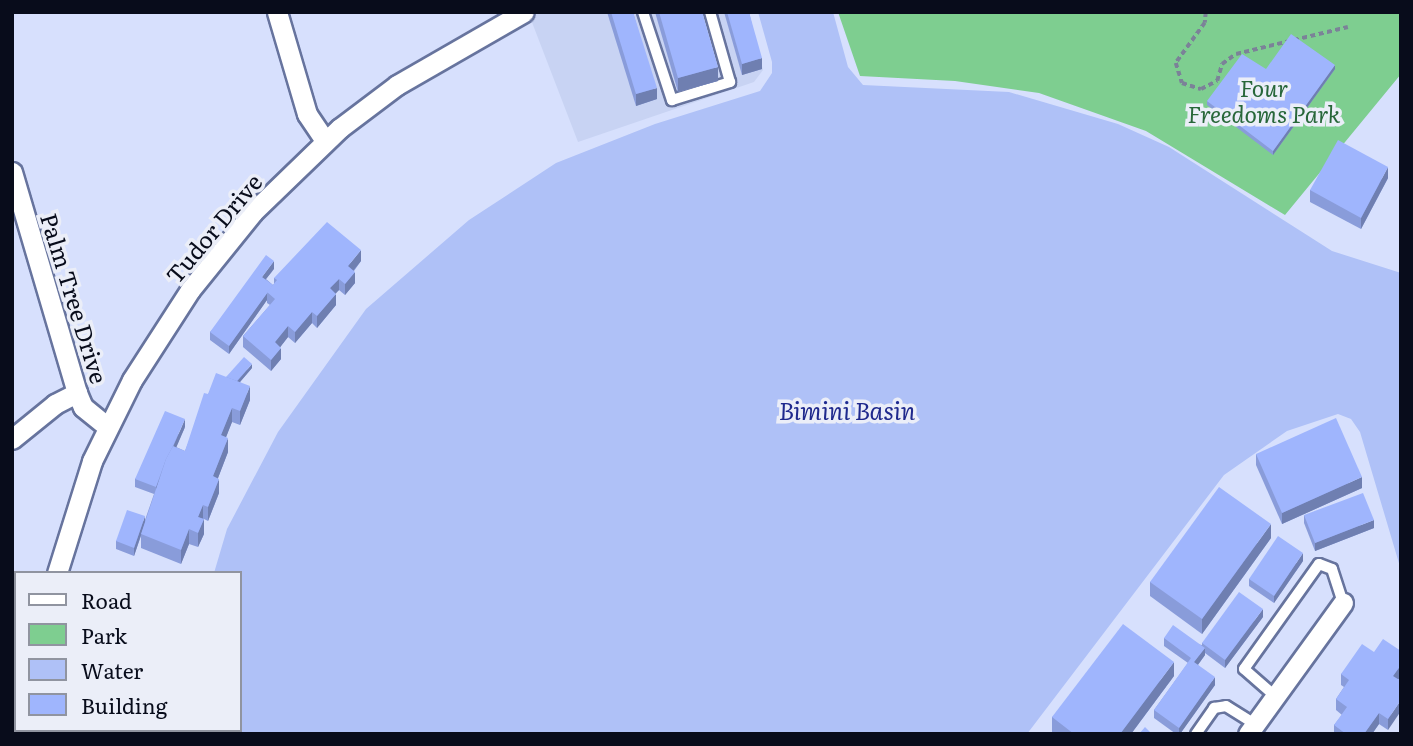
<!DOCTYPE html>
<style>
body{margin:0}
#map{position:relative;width:1413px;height:746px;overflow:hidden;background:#d7e0fd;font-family:Literata,serif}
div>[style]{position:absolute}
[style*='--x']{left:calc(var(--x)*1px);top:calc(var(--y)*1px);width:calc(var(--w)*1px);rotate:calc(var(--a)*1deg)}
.built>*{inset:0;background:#c8d3f3}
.green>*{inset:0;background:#7ece90}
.water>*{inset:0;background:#afc1f7}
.path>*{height:3.5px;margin-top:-1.75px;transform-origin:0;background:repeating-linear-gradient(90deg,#7b8298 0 5px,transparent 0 8.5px)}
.roads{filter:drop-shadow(2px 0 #67749e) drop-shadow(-2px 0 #67749e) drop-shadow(0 2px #67749e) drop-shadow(0 -2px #67749e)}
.service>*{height:10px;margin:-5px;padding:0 5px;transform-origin:5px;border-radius:5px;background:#fff}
.minor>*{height:19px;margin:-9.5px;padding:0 9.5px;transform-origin:9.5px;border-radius:9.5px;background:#fff}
.wall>*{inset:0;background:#899cda}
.shaded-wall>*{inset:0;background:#6f7fb1}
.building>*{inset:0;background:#9fb5fd}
span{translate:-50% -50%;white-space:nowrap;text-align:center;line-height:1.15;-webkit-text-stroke:7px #ebeef8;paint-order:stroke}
.park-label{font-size:23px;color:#28673a;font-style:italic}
.street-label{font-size:23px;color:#080c1b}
.water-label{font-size:24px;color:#1f298d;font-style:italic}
.frame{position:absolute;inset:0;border:14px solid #080c1b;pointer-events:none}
.legend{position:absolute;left:14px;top:571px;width:228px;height:161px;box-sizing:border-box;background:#ebeef8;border:2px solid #9094a0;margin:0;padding:9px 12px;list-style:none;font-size:21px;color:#080c1b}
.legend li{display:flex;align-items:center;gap:14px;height:35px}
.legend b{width:35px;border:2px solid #9094a0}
</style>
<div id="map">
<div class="built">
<i style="clip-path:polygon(528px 12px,748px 12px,763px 70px,754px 82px,578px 142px)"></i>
</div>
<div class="green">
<i style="clip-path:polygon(838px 12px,1401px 12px,1401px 74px,1285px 215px,1146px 131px,1039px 93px,955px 81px,860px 76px)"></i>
</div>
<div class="water">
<i style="clip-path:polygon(758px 12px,833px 12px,848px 67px,863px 85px,1009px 92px,1118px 124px,1169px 147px,1332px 251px,1401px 273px,1401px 570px,1360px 432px,1351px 419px,1338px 414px,1287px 431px,1224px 475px,1027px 734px,184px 734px,240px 730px,240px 573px,214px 573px,227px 529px,278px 432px,366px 309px,469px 220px,556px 163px,655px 124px,760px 91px,772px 73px,772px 62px)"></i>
</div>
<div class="path">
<i style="--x:1206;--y:12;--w:11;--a:95"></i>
<i style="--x:1205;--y:23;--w:49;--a:125.9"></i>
<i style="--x:1176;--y:63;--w:21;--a:73"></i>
<i style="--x:1182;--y:83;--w:20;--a:18"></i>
<i style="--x:1201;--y:89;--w:18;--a:-27"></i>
<i style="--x:1217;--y:81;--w:18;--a:-74"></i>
<i style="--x:1222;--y:64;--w:17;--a:-36"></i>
<i style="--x:1236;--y:54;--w:115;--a:-13.6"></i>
</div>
<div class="roads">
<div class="service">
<i style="--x:643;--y:12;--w:93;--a:71.8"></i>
<i style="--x:672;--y:100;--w:61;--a:-17.2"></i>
<i style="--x:730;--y:82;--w:73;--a:-105.9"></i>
<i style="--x:1275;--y:696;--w:41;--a:-138.9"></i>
<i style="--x:1244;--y:669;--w:129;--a:-54.5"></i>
<i style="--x:1319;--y:564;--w:14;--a:21"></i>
<i style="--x:1332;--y:569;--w:36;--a:72"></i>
<i style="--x:1196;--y:734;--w:32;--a:-55"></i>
<i style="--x:1214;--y:708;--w:12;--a:-9"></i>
<i style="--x:1226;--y:706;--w:34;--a:32"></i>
</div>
<div class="minor">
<i style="--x:277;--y:12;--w:106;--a:73.6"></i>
<i style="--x:307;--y:114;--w:32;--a:56"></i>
<i style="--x:12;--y:172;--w:230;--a:73.6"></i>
<i style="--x:77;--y:393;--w:15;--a:67"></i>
<i style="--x:83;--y:407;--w:32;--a:39"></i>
<i style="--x:12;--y:439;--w:55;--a:-39.1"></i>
<i style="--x:55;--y:404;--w:25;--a:-27"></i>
<i style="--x:57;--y:573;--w:117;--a:-72.6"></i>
<i style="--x:92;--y:461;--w:90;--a:-63.7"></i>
<i style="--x:132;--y:380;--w:107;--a:-57.2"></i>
<i style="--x:190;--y:290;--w:100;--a:-51.1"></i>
<i style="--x:253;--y:212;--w:121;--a:-44"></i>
<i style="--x:340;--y:128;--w:71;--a:-37"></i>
<i style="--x:397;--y:85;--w:146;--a:-29.9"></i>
<i style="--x:32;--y:734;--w:4;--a:-90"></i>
<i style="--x:1248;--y:734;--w:162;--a:-54.1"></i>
</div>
</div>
<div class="wall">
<i style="clip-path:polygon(607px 12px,633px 12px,657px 99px,636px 106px)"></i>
<i style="clip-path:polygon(655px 12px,702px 12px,718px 81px,678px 92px)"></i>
<i style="clip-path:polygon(724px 12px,749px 12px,762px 69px,742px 75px)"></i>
<i style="clip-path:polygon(1266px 69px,1335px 69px,1273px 155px,1207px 105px,1207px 101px)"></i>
<i style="clip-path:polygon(1388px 178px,1361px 229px,1310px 202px,1310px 190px)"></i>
<i style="clip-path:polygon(361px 261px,354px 271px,355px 283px,345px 295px,339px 290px,335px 293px,336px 305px,317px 328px,312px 323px,295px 343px,288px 337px,280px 347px,281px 359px,271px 371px,243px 347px,243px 336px,270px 305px,267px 303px,267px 300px,229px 354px,210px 340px,210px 332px,274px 269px,266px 279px,273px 285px,274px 284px,274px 278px)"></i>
<i style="clip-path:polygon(252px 368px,240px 382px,250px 400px,240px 425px,232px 422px,226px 437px,228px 452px,218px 478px,219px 493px,208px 521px,204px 519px,204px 534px,198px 547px,189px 544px,181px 564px,141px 548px,141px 536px,134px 556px,116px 549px,116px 541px,145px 520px,154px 494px,135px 487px,135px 479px,185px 427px,176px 447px,185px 451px,208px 394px,226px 377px)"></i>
<i style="clip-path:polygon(1256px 454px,1362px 488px,1282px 524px,1256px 465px)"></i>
<i style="clip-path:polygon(1304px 515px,1374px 528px,1315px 551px,1304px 523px)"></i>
<i style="clip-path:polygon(1271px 538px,1202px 634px,1150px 596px,1150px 582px)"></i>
<i style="clip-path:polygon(1303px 561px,1274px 603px,1249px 586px,1249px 579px)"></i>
<i style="clip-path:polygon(1263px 617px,1225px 668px,1205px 653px,1205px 655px,1198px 665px,1215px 685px,1180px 734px,1176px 734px,1154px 718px,1154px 710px,1188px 663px,1164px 646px,1164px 638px,1202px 645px,1202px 643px)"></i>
<i style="clip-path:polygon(1401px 651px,1401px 676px,1398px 679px,1388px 730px,1379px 724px,1372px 734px,1334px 734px,1334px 725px,1342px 715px,1336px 710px,1336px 699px,1344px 687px,1341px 685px,1341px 674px,1374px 652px)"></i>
<i style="clip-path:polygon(1174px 676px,1131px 734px,1055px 734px,1052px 732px,1052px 717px)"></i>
</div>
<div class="shaded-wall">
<i style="clip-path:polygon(762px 58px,762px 69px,742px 75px,742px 64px)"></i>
<i style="clip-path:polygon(1335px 65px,1335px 69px,1273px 155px,1273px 151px)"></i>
<i style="clip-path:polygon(718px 67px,718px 81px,678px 92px,678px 78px)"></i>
<i style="clip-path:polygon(657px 88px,657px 99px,636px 106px,636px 94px)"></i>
<i style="clip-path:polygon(1388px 167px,1388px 178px,1361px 229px,1361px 218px)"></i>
<i style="clip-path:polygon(361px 250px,361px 261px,348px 277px,348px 266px)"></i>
<i style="clip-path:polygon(274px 261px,274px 269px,262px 284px,262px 277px)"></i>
<i style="clip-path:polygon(355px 272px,355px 283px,345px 295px,345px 284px)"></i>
<i style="clip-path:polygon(339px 279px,339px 290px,330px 300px,330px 288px)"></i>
<i style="clip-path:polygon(267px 293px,267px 300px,229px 354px,229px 346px)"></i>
<i style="clip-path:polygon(336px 294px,336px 305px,317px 328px,317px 316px)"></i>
<i style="clip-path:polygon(312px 312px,312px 323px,295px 343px,295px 332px)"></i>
<i style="clip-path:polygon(288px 326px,288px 337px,275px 354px,275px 342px)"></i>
<i style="clip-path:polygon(281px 348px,281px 359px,271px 371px,271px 360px)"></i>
<i style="clip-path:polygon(252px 364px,252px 368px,234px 389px,234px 385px)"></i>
<i style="clip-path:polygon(250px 386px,250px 400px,240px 425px,240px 411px)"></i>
<i style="clip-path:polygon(232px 408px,232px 422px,221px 450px,221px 435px)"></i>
<i style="clip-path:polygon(185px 419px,185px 427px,156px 495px,156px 487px)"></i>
<i style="clip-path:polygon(228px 438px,228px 452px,213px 491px,213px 476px)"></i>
<i style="clip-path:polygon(1362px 477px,1362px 488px,1282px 524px,1282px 513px)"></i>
<i style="clip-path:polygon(219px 479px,219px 493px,208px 521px,208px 507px)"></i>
<i style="clip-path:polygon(203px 505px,203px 519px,198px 517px)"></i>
<i style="clip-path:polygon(145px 516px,145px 523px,134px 556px,134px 548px)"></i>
<i style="clip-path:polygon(204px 519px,204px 534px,198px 547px,198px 533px)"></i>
<i style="clip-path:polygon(1374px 520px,1374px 528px,1315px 551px,1315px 543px)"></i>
<i style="clip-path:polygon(1271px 524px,1271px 538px,1202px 634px,1202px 619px)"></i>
<i style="clip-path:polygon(189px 529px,189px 544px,181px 564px,181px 550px)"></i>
<i style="clip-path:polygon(1303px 553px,1303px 561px,1274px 603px,1274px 596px)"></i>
<i style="clip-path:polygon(1263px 609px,1263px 617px,1225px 668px,1225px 660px)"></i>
<i style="clip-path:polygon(1205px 648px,1205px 655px,1194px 670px,1194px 662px)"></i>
<i style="clip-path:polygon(1174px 662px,1174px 676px,1131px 734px,1120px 734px)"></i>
<i style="clip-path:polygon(1401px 665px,1401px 676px,1393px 687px,1393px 676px)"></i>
<i style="clip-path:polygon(1215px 677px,1215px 685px,1180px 734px,1179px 734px,1179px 728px)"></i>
<i style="clip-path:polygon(1401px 700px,1401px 711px,1388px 730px,1388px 719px)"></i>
<i style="clip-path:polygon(1379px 713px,1379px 724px,1372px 734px,1364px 734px)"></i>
</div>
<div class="building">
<i style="clip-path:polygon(611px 12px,633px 12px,657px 88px,636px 94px)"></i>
<i style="clip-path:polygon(659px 12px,702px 12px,718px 67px,678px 78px)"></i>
<i style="clip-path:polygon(727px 12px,749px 12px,762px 58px,742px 64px)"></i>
<i style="clip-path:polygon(1291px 34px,1335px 65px,1273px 151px,1207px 101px,1242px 54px,1266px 69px)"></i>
<i style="clip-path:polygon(1338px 140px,1388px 167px,1361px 218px,1310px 190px)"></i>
<i style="clip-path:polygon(327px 222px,361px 250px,348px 266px,355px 272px,345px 284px,339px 279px,330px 288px,336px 294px,317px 316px,312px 312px,295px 332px,288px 326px,275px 342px,281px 348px,271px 360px,243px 336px,275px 299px,267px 292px,277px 280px,274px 278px)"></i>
<i style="clip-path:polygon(266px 255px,274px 261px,262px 277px,273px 285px,229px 346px,210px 332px)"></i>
<i style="clip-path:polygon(244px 357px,252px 364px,237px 381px,226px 377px)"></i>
<i style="clip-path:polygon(216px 373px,250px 386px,240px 411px,232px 408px,221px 435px,228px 438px,213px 476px,219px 479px,208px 507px,203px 505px,198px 517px,204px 519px,198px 533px,189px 529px,181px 550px,141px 534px,166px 459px,173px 446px,185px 451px,204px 393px,208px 394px)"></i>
<i style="clip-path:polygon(165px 411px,185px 419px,173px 446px,166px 459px,156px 487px,135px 479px)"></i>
<i style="clip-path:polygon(1336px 418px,1362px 477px,1282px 513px,1256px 454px)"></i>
<i style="clip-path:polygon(1219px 487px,1271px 524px,1202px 619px,1150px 582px)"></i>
<i style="clip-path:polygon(1363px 493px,1374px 520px,1315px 543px,1304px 515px)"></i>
<i style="clip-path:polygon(127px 510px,145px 516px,134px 548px,116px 541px)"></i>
<i style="clip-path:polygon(1278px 536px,1303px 553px,1274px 596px,1249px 579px)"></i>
<i style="clip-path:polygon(1239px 592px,1263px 609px,1225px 660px,1202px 643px)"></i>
<i style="clip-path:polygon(1123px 624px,1174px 662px,1120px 734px,1074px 734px,1052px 717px)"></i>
<i style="clip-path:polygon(1173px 625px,1205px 648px,1194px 662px,1215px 677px,1179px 728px,1154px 710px,1191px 658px,1164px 638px)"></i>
<i style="clip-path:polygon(1383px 639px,1401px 651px,1401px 665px,1393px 676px,1401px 681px,1401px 700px,1388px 719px,1379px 713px,1364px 734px,1346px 734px,1334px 725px,1347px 707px,1336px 699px,1349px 680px,1341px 674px,1362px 644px,1374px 652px)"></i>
<i style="clip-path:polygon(1145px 727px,1152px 734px,1139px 734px)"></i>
<i style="clip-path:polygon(97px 730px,116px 730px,117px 734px,97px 734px)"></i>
</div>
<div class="park-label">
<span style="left:1264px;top:100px">Four<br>Freedoms Park</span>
</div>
<div class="street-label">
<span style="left:213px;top:228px;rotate:-50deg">Tudor Drive</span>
<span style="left:75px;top:298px;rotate:73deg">Palm Tree Drive</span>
</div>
<div class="water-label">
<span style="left:847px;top:410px">Bimini Basin</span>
</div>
<div class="frame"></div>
<ul class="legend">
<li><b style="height:9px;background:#fff"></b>Road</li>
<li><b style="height:19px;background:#7ece90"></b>Park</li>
<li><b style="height:19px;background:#afc1f7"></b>Water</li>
<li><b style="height:19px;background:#9fb5fd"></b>Building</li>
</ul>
</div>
